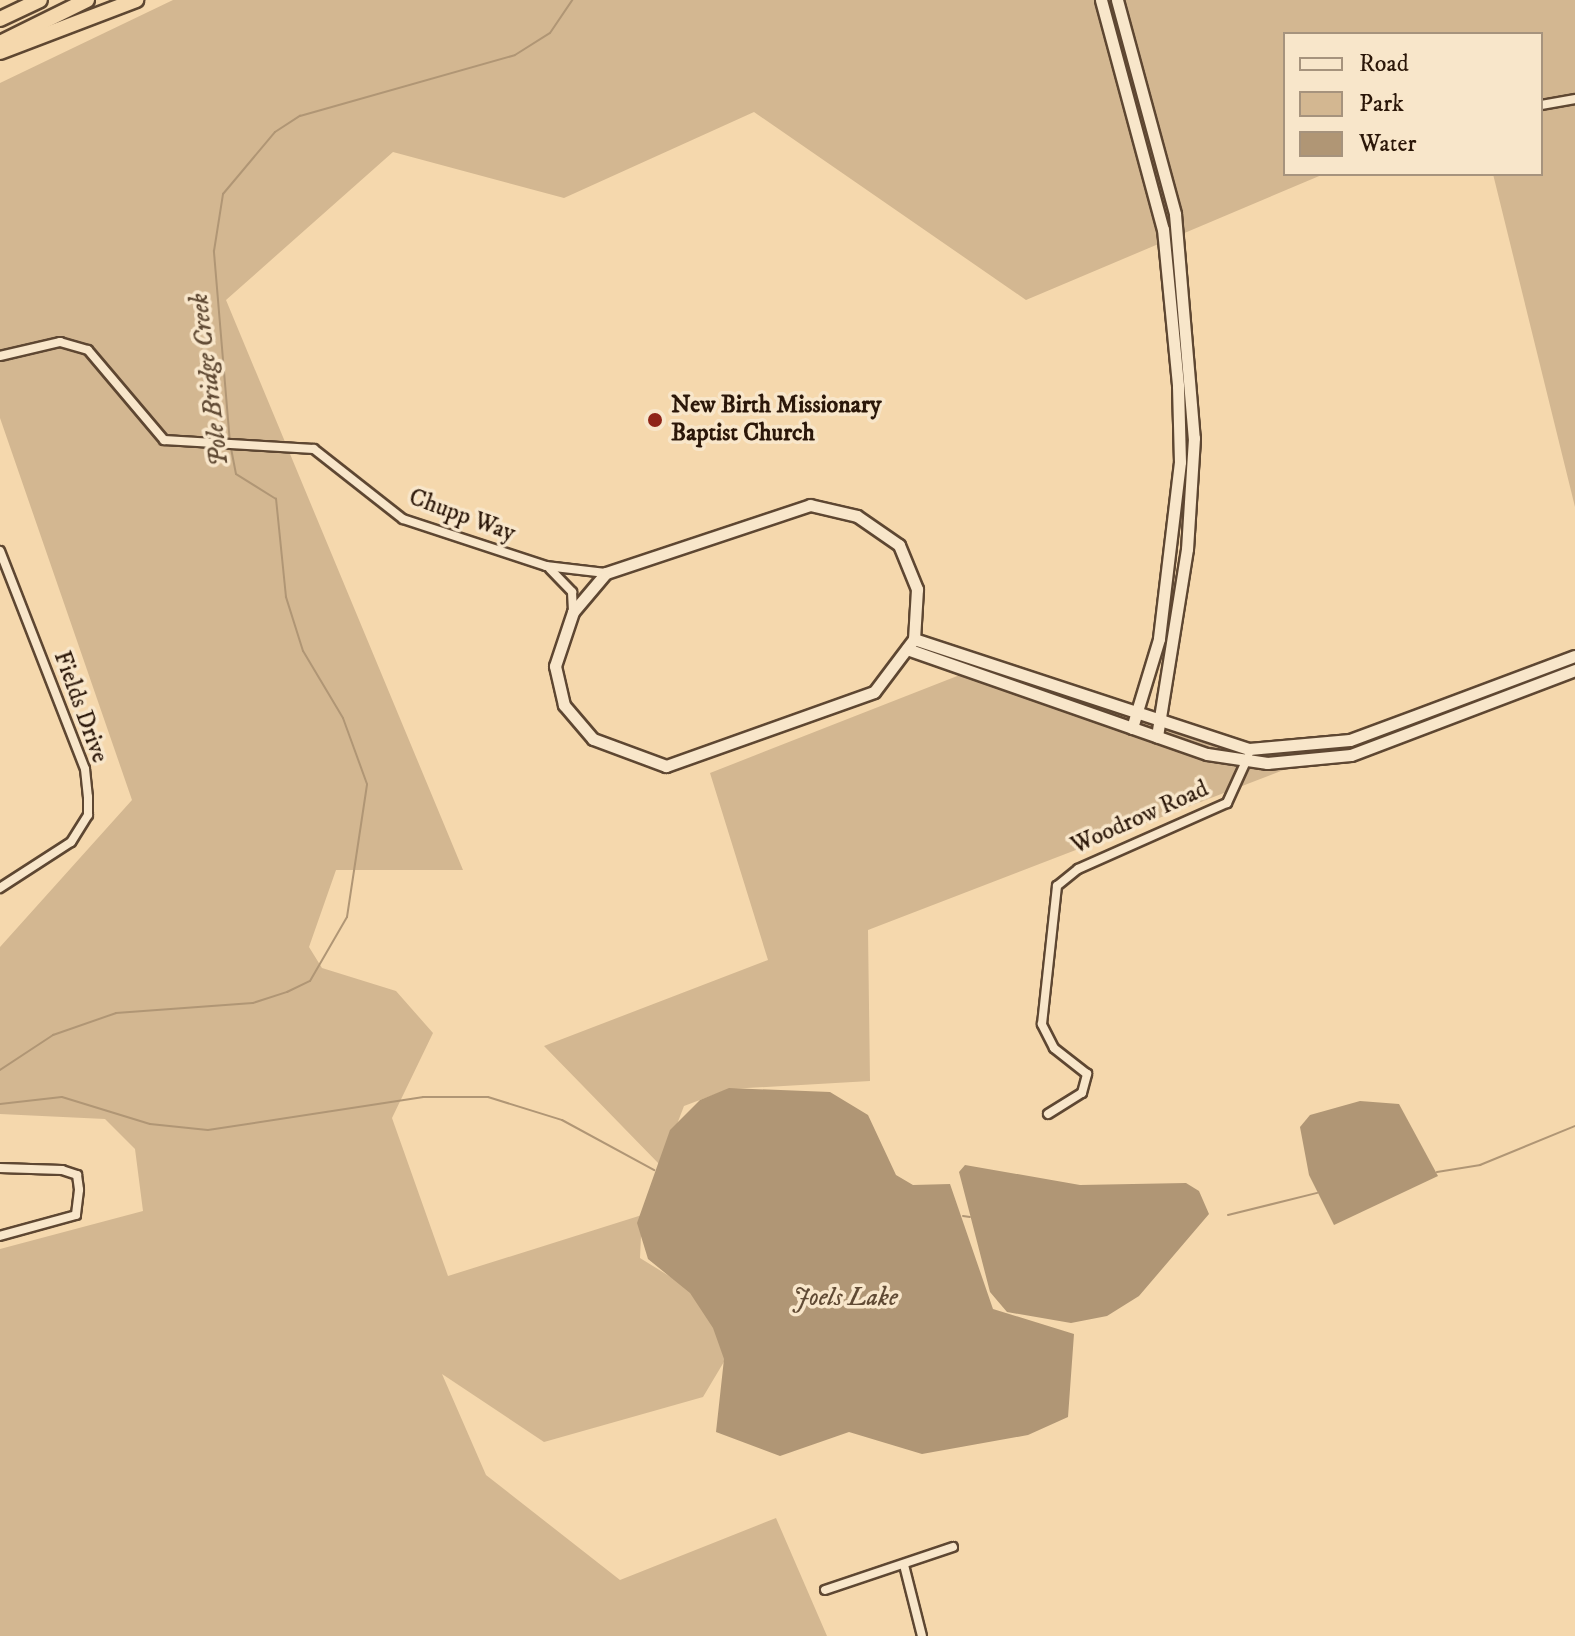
<!DOCTYPE html>
<style>
body{margin:0}
#map{position:relative;width:1575px;height:1636px;overflow:hidden;background:#f5d8ad;font-family:"IM FELL DW Pica",serif}
div>[style]{position:absolute}
[style*='--x']{left:calc(var(--x)*1px);top:calc(var(--y)*1px);width:calc(var(--w)*1px);rotate:calc(var(--a)*1deg)}
.green>*{inset:0;background:#d3b791}
.water>*{inset:0;background:#b09675}
.stream>*{height:2px;margin:-1px;padding:0 1px;transform-origin:1px;border-radius:1px;background:#b09675}
.roads{filter:drop-shadow(2px 0 #5e4732) drop-shadow(-2px 0 #5e4732) drop-shadow(0 2px #5e4732) drop-shadow(0 -2px #5e4732)}
.street>*{height:8px;margin:-4px;padding:0 4px;transform-origin:4px;border-radius:4px;background:#f8e6ca}
.secondary>*{height:11px;margin:-5.5px;padding:0 5.5px;transform-origin:5.5px;border-radius:5.5px;background:#f8e6ca}
.highway>*{height:14px;margin:-7px;padding:0 7px;transform-origin:7px;border-radius:7px;background:#f5d8ad}
.dots>*{width:22px;height:22px;translate:-50% -50%;box-sizing:border-box;border:4px solid #f8e6ca;border-radius:50%}
span{translate:-50% -50%;white-space:nowrap;text-align:center;line-height:1.15;-webkit-text-stroke:7px #f8e6ca;paint-order:stroke}
.poi-label{font-size:24px;color:#2b1709;font-weight:700}
.left{translate:0 -50%;text-align:left}
.street-label{font-size:24px;color:#2b1709}
.water-label{font-size:26px;color:#604a34;font-style:italic}
.legend{position:absolute;left:1283px;top:32px;width:260px;height:144px;box-sizing:border-box;background:#f8e6ca;border:2px solid #a6937d;margin:0;padding:10px 14px;list-style:none;font-size:24px;color:#2b1709}
.legend li{display:flex;align-items:center;gap:16px;height:40px}
.legend b{width:40px;border:2px solid #a6937d}
</style>
<div id="map">
<div class="green">
<i style="clip-path:polygon(173px 0,1575px 0,1575px 507px,1493px 174px,1541px 174px,1541px 34px,1285px 34px,1285px 174px,1324px 174px,1026px 300px,754px 112px,564px 198px,393px 152px,226px 300px,463px 870px,336px 870px,309px 947px,322px 968px,396px 991px,433px 1033px,392px 1118px,448px 1276px,642px 1215px,640px 1258px,695px 1292px,728px 1355px,703px 1397px,544px 1442px,442px 1374px,486px 1475px,620px 1580px,776px 1518px,827px 1636px,0 1636px,0 1249px,143px 1211px,135px 1149px,105px 1119px,0 1114px,0 947px,132px 800px,0 418px,0 83px)"></i>
<i style="clip-path:polygon(993px 662px,1299px 764px,868px 930px,870px 1081px,729px 1089px,684px 1106px,661px 1166px,544px 1046px,768px 960px,710px 773px)"></i>
</div>
<div class="water">
<i style="clip-path:polygon(729px 1088px,830px 1092px,868px 1115px,896px 1175px,913px 1185px,950px 1184px,993px 1309px,1074px 1334px,1068px 1417px,1028px 1435px,922px 1454px,849px 1432px,780px 1456px,716px 1432px,724px 1359px,713px 1328px,690px 1293px,648px 1259px,637px 1223px,670px 1130px,700px 1100px)"></i>
<i style="clip-path:polygon(1360px 1101px,1399px 1104px,1438px 1176px,1334px 1225px,1309px 1175px,1300px 1127px,1310px 1115px)"></i>
<i style="clip-path:polygon(965px 1165px,1080px 1185px,1186px 1183px,1199px 1191px,1209px 1214px,1139px 1296px,1107px 1316px,1071px 1323px,1007px 1312px,990px 1292px,959px 1172px)"></i>
</div>
<div class="stream">
<i style="--x:230;--y:443;--w:193;--a:-94.8"></i>
<i style="--x:214;--y:251;--w:58;--a:-81"></i>
<i style="--x:223;--y:194;--w:81;--a:-50"></i>
<i style="--x:275;--y:132;--w:30;--a:-33"></i>
<i style="--x:300;--y:116;--w:223;--a:-15.8"></i>
<i style="--x:515;--y:55;--w:41;--a:-32.2"></i>
<i style="--x:550;--y:33;--w:40;--a:-56"></i>
<i style="--x:0;--y:1070;--w:64;--a:-33.4"></i>
<i style="--x:53;--y:1035;--w:67;--a:-19.2"></i>
<i style="--x:116;--y:1013;--w:137;--a:-4.2"></i>
<i style="--x:253;--y:1003;--w:36;--a:-18"></i>
<i style="--x:287;--y:992;--w:25;--a:-26"></i>
<i style="--x:310;--y:981;--w:74;--a:-60"></i>
<i style="--x:347;--y:917;--w:134;--a:-81.4"></i>
<i style="--x:367;--y:784;--w:70;--a:-110"></i>
<i style="--x:343;--y:718;--w:78;--a:-120.8"></i>
<i style="--x:303;--y:651;--w:57;--a:-107.5"></i>
<i style="--x:286;--y:597;--w:99;--a:-95.8"></i>
<i style="--x:276;--y:499;--w:47;--a:-148"></i>
<i style="--x:236;--y:474;--w:25;--a:-101"></i>
<i style="--x:0;--y:1104;--w:62;--a:-6.4"></i>
<i style="--x:62;--y:1097;--w:92;--a:17.1"></i>
<i style="--x:150;--y:1124;--w:58;--a:5.9"></i>
<i style="--x:208;--y:1130;--w:218;--a:-8.7"></i>
<i style="--x:423;--y:1097;--w:65;--a:0"></i>
<i style="--x:488;--y:1097;--w:77;--a:17.3"></i>
<i style="--x:562;--y:1120;--w:105;--a:28.5"></i>
<i style="--x:1437;--y:1172;--w:44;--a:-9.2"></i>
<i style="--x:1480;--y:1165;--w:103;--a:-22.3"></i>
<i style="--x:1228;--y:1215;--w:92;--a:-13.9"></i>
<i style="--x:963;--y:1216;--w:7;--a:8"></i>
</div>
<div class="roads">
<div class="street">
<i style="--x:1541;--y:105;--w:35;--a:-10"></i>
<i style="--x:0;--y:356;--w:62;--a:-13.1"></i>
<i style="--x:60;--y:342;--w:29;--a:16"></i>
<i style="--x:88;--y:350;--w:118;--a:49.8"></i>
<i style="--x:164;--y:440;--w:150;--a:3.4"></i>
<i style="--x:314;--y:449;--w:113;--a:38.2"></i>
<i style="--x:403;--y:519;--w:151;--a:18.2"></i>
<i style="--x:546;--y:566;--w:60;--a:6.7"></i>
<i style="--x:0;--y:551;--w:234;--a:68.7"></i>
<i style="--x:85;--y:769;--w:28;--a:84"></i>
<i style="--x:88;--y:797;--w:18;--a:90"></i>
<i style="--x:88;--y:815;--w:32;--a:122"></i>
<i style="--x:71;--y:842;--w:85;--a:147.1"></i>
<i style="--x:550;--y:569;--w:32;--a:46"></i>
<i style="--x:572;--y:592;--w:20;--a:87"></i>
<i style="--x:1048;--y:1114;--w:40;--a:-32"></i>
<i style="--x:1082;--y:1093;--w:20;--a:-75"></i>
<i style="--x:1087;--y:1074;--w:42;--a:-141.8"></i>
<i style="--x:1054;--y:1048;--w:27;--a:-117"></i>
<i style="--x:1042;--y:1024;--w:139;--a:-83.8"></i>
<i style="--x:1057;--y:886;--w:27;--a:-39"></i>
<i style="--x:1078;--y:869;--w:163;--a:-23.9"></i>
<i style="--x:1227;--y:803;--w:51;--a:-65.5"></i>
<i style="--x:0;--y:1168;--w:62;--a:1.8"></i>
<i style="--x:62;--y:1170;--w:16;--a:18"></i>
<i style="--x:77;--y:1175;--w:15;--a:82"></i>
<i style="--x:79;--y:1190;--w:25;--a:97"></i>
<i style="--x:76;--y:1215;--w:79;--a:164.6"></i>
<i style="--x:904;--y:1565;--w:73;--a:75.8"></i>
<i style="--x:825;--y:1590;--w:135;--a:-18.6"></i>
</div>
<div class="secondary">
<i style="--x:1101;--y:0;--w:237;--a:74.9"></i>
<i style="--x:1163;--y:229;--w:158;--a:84.5"></i>
<i style="--x:1178;--y:386;--w:76;--a:88.5"></i>
<i style="--x:1180;--y:462;--w:178;--a:96.8"></i>
<i style="--x:1159;--y:639;--w:93;--a:106.9"></i>
<i style="--x:1117;--y:0;--w:222;--a:74.8"></i>
<i style="--x:1175;--y:214;--w:225;--a:85.2"></i>
<i style="--x:1194;--y:438;--w:111;--a:93.6"></i>
<i style="--x:1187;--y:549;--w:190;--a:99.1"></i>
<i style="--x:810;--y:505;--w:48;--a:13.2"></i>
<i style="--x:857;--y:516;--w:51;--a:34.6"></i>
<i style="--x:899;--y:545;--w:48;--a:67.8"></i>
<i style="--x:917;--y:589;--w:50;--a:93.4"></i>
<i style="--x:914;--y:639;--w:66;--a:127"></i>
<i style="--x:874;--y:692;--w:221;--a:160.4"></i>
<i style="--x:666;--y:766;--w:78;--a:-159.7"></i>
<i style="--x:593;--y:739;--w:45;--a:-130.5"></i>
<i style="--x:564;--y:705;--w:40;--a:-103"></i>
<i style="--x:555;--y:666;--w:57;--a:-71.6"></i>
<i style="--x:573;--y:612;--w:51;--a:-49.8"></i>
<i style="--x:606;--y:573;--w:215;--a:-18.4"></i>
<i style="--x:914;--y:639;--w:353;--a:18.2"></i>
<i style="--x:1249;--y:749;--w:101;--a:-5.1"></i>
<i style="--x:1350;--y:740;--w:240;--a:-20.5"></i>
<i style="--x:907;--y:649;--w:318;--a:19.3"></i>
<i style="--x:1207;--y:754;--w:61;--a:8.5"></i>
<i style="--x:1267;--y:763;--w:84;--a:-5.4"></i>
<i style="--x:1351;--y:755;--w:240;--a:-20.8"></i>
</div>
<div class="highway">
<i style="--x:0;--y:19;--w:44;--a:-25.4"></i>
<i style="--x:0;--y:43;--w:97;--a:-26.3"></i>
<i style="--x:0;--y:52;--w:146;--a:-20.9"></i>
</div>
</div>
<div class="dots">
<i style="left:655px;top:420px;background:#8f2418"></i>
</div>
<div class="poi-label">
<span class="left" style="left:671px;top:420px">New Birth Missionary<br>Baptist Church</span>
</div>
<div class="street-label">
<span style="left:462px;top:516px;rotate:20deg">Chupp Way</span>
<span style="left:80px;top:707px;rotate:70deg">Fields Drive</span>
<span style="left:1140px;top:818px;rotate:-24deg">Woodrow Road</span>
</div>
<div class="water-label">
<span style="left:210px;top:380px;rotate:-97deg">Pole Bridge Creek</span>
<span style="left:845px;top:1298px">Joels Lake</span>
</div>
<ul class="legend">
<li><b style="height:10px;background:#f8e6ca"></b>Road</li>
<li><b style="height:22px;background:#d3b791"></b>Park</li>
<li><b style="height:22px;background:#b09675"></b>Water</li>
</ul>
</div>
